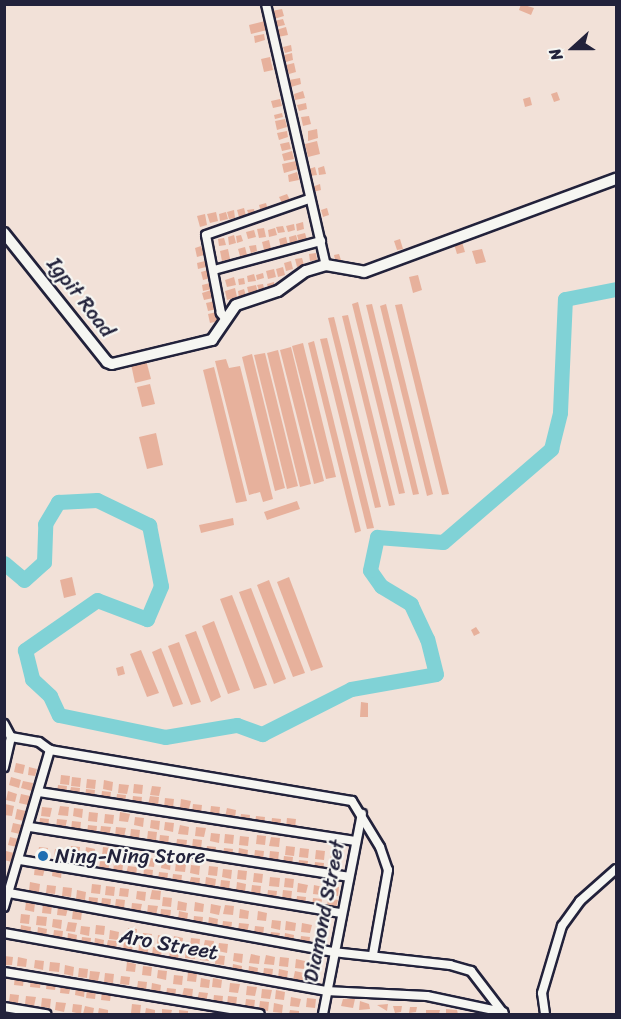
<!DOCTYPE html>
<style>
body{margin:0}
#map{position:relative;width:621px;height:1019px;overflow:hidden;background:#f2e1d8;font-family:Sriracha,sans-serif}
div>[style]{position:absolute}
[style*='--x']{left:calc(var(--x)*1px);top:calc(var(--y)*1px);width:calc(var(--w)*1px);rotate:calc(var(--a)*1deg)}
.river>*{height:15px;margin:-7.5px;padding:0 7.5px;transform-origin:7.5px;border-radius:7.5px;background:#80d2d6}
.building>*{inset:0;background:#e7b19c}
.roads{filter:drop-shadow(2px 0 #22223b) drop-shadow(-2px 0 #22223b) drop-shadow(0 2px #22223b) drop-shadow(0 -2px #22223b)}
.minor>*{height:8px;margin:-4px;padding:0 4px;transform-origin:4px;border-radius:4px;background:#f6f6f2}
.tertiary>*{height:10px;margin:-5px;padding:0 5px;transform-origin:5px;border-radius:5px;background:#f6f6f2}
.dots>*{width:16px;height:16px;translate:-50% -50%;box-sizing:border-box;border:3px solid #f6f6f2;border-radius:50%}
span{translate:-50% -50%;white-space:nowrap;text-align:center;line-height:1.15;-webkit-text-stroke:4.5px #f6f6f2;paint-order:stroke}
.street-label{font-size:21px;color:#22223b}
.poi-label{font-size:21px;color:#22223b}
.left{translate:0 -50%;text-align:left}
.frame{position:absolute;inset:0;border:6px solid #22223b;pointer-events:none}
.north{position:absolute;left:543px;top:18px;width:60px;height:60px;-webkit-text-stroke:4px #f6f6f2;paint-order:stroke;rotate:249deg;font-size:16px;font-weight:700;line-height:24px;text-align:center;color:#22223b}
.north::after{content:'';display:block;margin:auto;width:21px;height:27px;background:#22223b;clip-path:polygon(50% 0,100% 100%,50% 72%,0 100%)}
</style>
<div id="map">
<div class="river">
<i style="--x:4;--y:563;--w:26;--a:40"></i>
<i style="--x:24;--y:580;--w:27;--a:-42"></i>
<i style="--x:44;--y:562;--w:38;--a:-88"></i>
<i style="--x:45;--y:524;--w:26;--a:-59"></i>
<i style="--x:58;--y:502;--w:39;--a:-3"></i>
<i style="--x:97;--y:500;--w:58;--a:25.7"></i>
<i style="--x:149;--y:525;--w:62;--a:78.9"></i>
<i style="--x:161;--y:586;--w:36;--a:113"></i>
<i style="--x:147;--y:619;--w:53;--a:-159.2"></i>
<i style="--x:97;--y:600;--w:88;--a:145.2"></i>
<i style="--x:25;--y:650;--w:30;--a:76"></i>
<i style="--x:32;--y:679;--w:25;--a:43"></i>
<i style="--x:50;--y:696;--w:21;--a:65"></i>
<i style="--x:59;--y:715;--w:108;--a:11.7"></i>
<i style="--x:165;--y:737;--w:73;--a:-9.5"></i>
<i style="--x:237;--y:725;--w:27;--a:20"></i>
<i style="--x:262;--y:734;--w:100;--a:-26.8"></i>
<i style="--x:351;--y:689;--w:86;--a:-10"></i>
<i style="--x:436;--y:674;--w:36;--a:-104"></i>
<i style="--x:427;--y:639;--w:38;--a:-115"></i>
<i style="--x:411;--y:604;--w:35;--a:-149"></i>
<i style="--x:381;--y:586;--w:19;--a:-125"></i>
<i style="--x:370;--y:570;--w:34;--a:-78"></i>
<i style="--x:377;--y:537;--w:66;--a:4.3"></i>
<i style="--x:443;--y:542;--w:143;--a:-40.7"></i>
<i style="--x:551;--y:449;--w:38;--a:-76"></i>
<i style="--x:560;--y:412;--w:113;--a:-87.5"></i>
<i style="--x:565;--y:299;--w:52;--a:-11.1"></i>
</div>
<div class="building">
<i style="clip-path:polygon(521px 4px,534px 8px,531px 15px,519px 10px)"></i>
<i style="clip-path:polygon(282px 9px,284px 16px,274px 19px,272px 11px)"></i>
<i style="clip-path:polygon(283px 19px,285px 25px,276px 27px,274px 21px)"></i>
<i style="clip-path:polygon(265px 21px,267px 30px,251px 34px,249px 25px)"></i>
<i style="clip-path:polygon(286px 27px,288px 35px,278px 37px,276px 30px)"></i>
<i style="clip-path:polygon(264px 34px,265px 40px,255px 43px,254px 36px)"></i>
<i style="clip-path:polygon(291px 45px,292px 51px,285px 53px,283px 47px)"></i>
<i style="clip-path:polygon(292px 53px,293px 60px,286px 62px,284px 55px)"></i>
<i style="clip-path:polygon(270px 57px,273px 70px,264px 72px,261px 59px)"></i>
<i style="clip-path:polygon(294px 63px,296px 72px,289px 74px,286px 65px)"></i>
<i style="clip-path:polygon(300px 78px,301px 84px,291px 87px,289px 80px)"></i>
<i style="clip-path:polygon(303px 91px,305px 98px,295px 100px,294px 94px)"></i>
<i style="clip-path:polygon(557px 92px,560px 100px,554px 102px,551px 94px)"></i>
<i style="clip-path:polygon(530px 97px,532px 105px,525px 107px,523px 99px)"></i>
<i style="clip-path:polygon(280px 99px,282px 106px,273px 108px,271px 101px)"></i>
<i style="clip-path:polygon(306px 103px,307px 109px,299px 111px,297px 105px)"></i>
<i style="clip-path:polygon(282px 113px,283px 117px,275px 119px,274px 115px)"></i>
<i style="clip-path:polygon(309px 116px,311px 124px,303px 126px,301px 117px)"></i>
<i style="clip-path:polygon(285px 119px,287px 127px,277px 130px,275px 121px)"></i>
<i style="clip-path:polygon(317px 129px,318px 138px,308px 141px,308px 131px)"></i>
<i style="clip-path:polygon(287px 131px,288px 137px,279px 140px,277px 133px)"></i>
<i style="clip-path:polygon(317px 141px,320px 154px,308px 157px,305px 144px)"></i>
<i style="clip-path:polygon(289px 142px,291px 149px,282px 151px,280px 144px)"></i>
<i style="clip-path:polygon(292px 151px,294px 159px,284px 161px,282px 154px)"></i>
<i style="clip-path:polygon(296px 161px,298px 169px,284px 173px,282px 164px)"></i>
<i style="clip-path:polygon(324px 166px,326px 174px,319px 175px,318px 168px)"></i>
<i style="clip-path:polygon(315px 167px,317px 175px,310px 176px,309px 169px)"></i>
<i style="clip-path:polygon(297px 172px,299px 180px,289px 182px,288px 175px)"></i>
<i style="clip-path:polygon(320px 184px,321px 190px,313px 192px,312px 187px)"></i>
<i style="clip-path:polygon(287px 194px,291px 202px,283px 205px,279px 197px)"></i>
<i style="clip-path:polygon(266px 203px,268px 210px,261px 212px,259px 205px)"></i>
<i style="clip-path:polygon(244px 208px,246px 216px,239px 217px,237px 210px)"></i>
<i style="clip-path:polygon(327px 208px,329px 215px,323px 217px,321px 210px)"></i>
<i style="clip-path:polygon(254px 209px,255px 214px,249px 215px,247px 210px)"></i>
<i style="clip-path:polygon(234px 210px,235px 218px,229px 219px,227px 212px)"></i>
<i style="clip-path:polygon(216px 212px,218px 221px,210px 223px,207px 214px)"></i>
<i style="clip-path:polygon(226px 212px,228px 219px,220px 221px,219px 214px)"></i>
<i style="clip-path:polygon(205px 214px,207px 225px,200px 227px,197px 216px)"></i>
<i style="clip-path:polygon(303px 222px,304px 229px,297px 231px,296px 224px)"></i>
<i style="clip-path:polygon(294px 224px,295px 230px,288px 232px,286px 226px)"></i>
<i style="clip-path:polygon(283px 226px,285px 232px,278px 233px,276px 227px)"></i>
<i style="clip-path:polygon(264px 228px,266px 237px,259px 238px,257px 229px)"></i>
<i style="clip-path:polygon(275px 228px,277px 235px,269px 237px,268px 230px)"></i>
<i style="clip-path:polygon(254px 230px,256px 237px,248px 239px,246px 232px)"></i>
<i style="clip-path:polygon(305px 233px,307px 240px,299px 242px,297px 235px)"></i>
<i style="clip-path:polygon(234px 235px,236px 243px,229px 245px,228px 237px)"></i>
<i style="clip-path:polygon(241px 235px,243px 241px,237px 243px,236px 236px)"></i>
<i style="clip-path:polygon(296px 235px,298px 242px,290px 244px,289px 237px)"></i>
<i style="clip-path:polygon(286px 237px,288px 246px,281px 248px,279px 239px)"></i>
<i style="clip-path:polygon(224px 238px,226px 245px,219px 246px,218px 239px)"></i>
<i style="clip-path:polygon(400px 239px,403px 249px,397px 250px,394px 241px)"></i>
<i style="clip-path:polygon(269px 240px,271px 249px,264px 250px,262px 242px)"></i>
<i style="clip-path:polygon(462px 242px,465px 252px,457px 254px,454px 244px)"></i>
<i style="clip-path:polygon(256px 245px,257px 251px,251px 253px,249px 246px)"></i>
<i style="clip-path:polygon(201px 246px,204px 255px,197px 257px,195px 248px)"></i>
<i style="clip-path:polygon(245px 247px,247px 255px,240px 256px,238px 249px)"></i>
<i style="clip-path:polygon(228px 249px,230px 259px,222px 261px,220px 251px)"></i>
<i style="clip-path:polygon(482px 249px,486px 262px,476px 264px,472px 251px)"></i>
<i style="clip-path:polygon(316px 253px,317px 260px,310px 261px,309px 254px)"></i>
<i style="clip-path:polygon(339px 254px,342px 263px,336px 264px,334px 255px)"></i>
<i style="clip-path:polygon(302px 258px,304px 265px,297px 267px,295px 259px)"></i>
<i style="clip-path:polygon(205px 261px,206px 267px,198px 269px,197px 263px)"></i>
<i style="clip-path:polygon(291px 261px,293px 269px,286px 271px,284px 263px)"></i>
<i style="clip-path:polygon(283px 267px,285px 275px,278px 277px,276px 269px)"></i>
<i style="clip-path:polygon(274px 269px,276px 277px,268px 279px,266px 271px)"></i>
<i style="clip-path:polygon(208px 270px,210px 278px,203px 280px,201px 272px)"></i>
<i style="clip-path:polygon(263px 273px,264px 278px,257px 280px,256px 275px)"></i>
<i style="clip-path:polygon(254px 274px,256px 281px,248px 282px,247px 276px)"></i>
<i style="clip-path:polygon(418px 275px,422px 290px,413px 293px,409px 277px)"></i>
<i style="clip-path:polygon(234px 277px,236px 285px,227px 287px,225px 280px)"></i>
<i style="clip-path:polygon(244px 278px,245px 284px,239px 285px,238px 279px)"></i>
<i style="clip-path:polygon(274px 282px,276px 290px,269px 291px,267px 284px)"></i>
<i style="clip-path:polygon(210px 283px,212px 289px,203px 291px,202px 285px)"></i>
<i style="clip-path:polygon(263px 284px,265px 292px,260px 293px,257px 285px)"></i>
<i style="clip-path:polygon(256px 285px,258px 293px,249px 295px,247px 287px)"></i>
<i style="clip-path:polygon(235px 288px,237px 297px,227px 300px,225px 291px)"></i>
<i style="clip-path:polygon(244px 289px,246px 296px,239px 298px,238px 291px)"></i>
<i style="clip-path:polygon(211px 290px,213px 298px,204px 300px,202px 293px)"></i>
<i style="clip-path:polygon(215px 301px,217px 309px,208px 311px,206px 303px)"></i>
<i style="clip-path:polygon(358px 302px,405px 493px,399px 494px,352px 304px)"></i>
<i style="clip-path:polygon(372px 304px,419px 494px,413px 495px,366px 305px)"></i>
<i style="clip-path:polygon(386px 304px,433px 494px,427px 496px,380px 306px)"></i>
<i style="clip-path:polygon(402px 304px,449px 494px,442px 495px,395px 305px)"></i>
<i style="clip-path:polygon(217px 312px,219px 321px,210px 323px,208px 314px)"></i>
<i style="clip-path:polygon(348px 315px,395px 505px,389px 506px,342px 316px)"></i>
<i style="clip-path:polygon(334px 317px,381px 507px,375px 508px,328px 318px)"></i>
<i style="clip-path:polygon(327px 338px,374px 528px,367px 529px,320px 339px)"></i>
<i style="clip-path:polygon(314px 341px,361px 531px,355px 533px,308px 343px)"></i>
<i style="clip-path:polygon(303px 343px,336px 477px,326px 479px,292px 346px)"></i>
<i style="clip-path:polygon(291px 347px,324px 481px,314px 484px,280px 350px)"></i>
<i style="clip-path:polygon(278px 350px,311px 484px,300px 487px,267px 353px)"></i>
<i style="clip-path:polygon(265px 353px,298px 486px,287px 489px,254px 355px)"></i>
<i style="clip-path:polygon(252px 354px,285px 488px,275px 491px,242px 357px)"></i>
<i style="clip-path:polygon(226px 359px,229px 368px,240px 366px,273px 499px,263px 502px,260px 492px,249px 495px,215px 361px)"></i>
<i style="clip-path:polygon(146px 360px,151px 379px,135px 383px,131px 364px)"></i>
<i style="clip-path:polygon(214px 367px,247px 501px,236px 503px,203px 370px)"></i>
<i style="clip-path:polygon(150px 384px,155px 404px,142px 407px,137px 387px)"></i>
<i style="clip-path:polygon(156px 433px,163px 465px,147px 469px,139px 437px)"></i>
<i style="clip-path:polygon(297px 501px,300px 509px,267px 520px,264px 512px)"></i>
<i style="clip-path:polygon(233px 518px,234px 525px,201px 533px,199px 525px)"></i>
<i style="clip-path:polygon(72px 577px,76px 595px,64px 598px,60px 580px)"></i>
<i style="clip-path:polygon(289px 577px,323px 667px,311px 671px,277px 582px)"></i>
<i style="clip-path:polygon(269px 580px,305px 673px,293px 677px,257px 585px)"></i>
<i style="clip-path:polygon(251px 588px,286px 679px,274px 684px,239px 592px)"></i>
<i style="clip-path:polygon(232px 595px,267px 685px,254px 689px,220px 599px)"></i>
<i style="clip-path:polygon(214px 621px,240px 690px,228px 694px,202px 626px)"></i>
<i style="clip-path:polygon(476px 627px,480px 633px,474px 636px,471px 630px)"></i>
<i style="clip-path:polygon(196px 631px,221px 697px,211px 702px,185px 635px)"></i>
<i style="clip-path:polygon(179px 642px,201px 702px,191px 705px,168px 646px)"></i>
<i style="clip-path:polygon(161px 648px,183px 704px,173px 707px,152px 652px)"></i>
<i style="clip-path:polygon(141px 650px,159px 693px,147px 697px,130px 654px)"></i>
<i style="clip-path:polygon(123px 666px,125px 674px,118px 676px,116px 668px)"></i>
<i style="clip-path:polygon(361px 702px,368px 703px,368px 717px,360px 717px)"></i>
<i style="clip-path:polygon(16px 763px,25px 765px,23px 774px,14px 772px)"></i>
<i style="clip-path:polygon(29px 767px,37px 769px,35px 776px,28px 775px)"></i>
<i style="clip-path:polygon(61px 775px,70px 776px,69px 785px,60px 784px)"></i>
<i style="clip-path:polygon(11px 777px,21px 780px,19px 788px,9px 785px)"></i>
<i style="clip-path:polygon(72px 777px,81px 778px,80px 787px,71px 786px)"></i>
<i style="clip-path:polygon(87px 779px,96px 780px,95px 789px,86px 788px)"></i>
<i style="clip-path:polygon(104px 780px,113px 782px,112px 791px,103px 789px)"></i>
<i style="clip-path:polygon(23px 781px,33px 783px,32px 791px,21px 788px)"></i>
<i style="clip-path:polygon(119px 784px,129px 785px,127px 794px,118px 793px)"></i>
<i style="clip-path:polygon(134px 784px,143px 785px,142px 794px,133px 793px)"></i>
<i style="clip-path:polygon(58px 785px,67px 786px,66px 795px,57px 793px)"></i>
<i style="clip-path:polygon(152px 786px,161px 787px,159px 796px,150px 795px)"></i>
<i style="clip-path:polygon(71px 787px,80px 788px,79px 797px,69px 796px)"></i>
<i style="clip-path:polygon(86px 789px,95px 790px,94px 799px,85px 798px)"></i>
<i style="clip-path:polygon(8px 791px,17px 794px,15px 802px,6px 800px)"></i>
<i style="clip-path:polygon(102px 791px,111px 792px,110px 801px,101px 800px)"></i>
<i style="clip-path:polygon(21px 794px,30px 796px,28px 805px,19px 803px)"></i>
<i style="clip-path:polygon(117px 794px,126px 795px,125px 804px,116px 803px)"></i>
<i style="clip-path:polygon(133px 796px,142px 797px,141px 806px,132px 804px)"></i>
<i style="clip-path:polygon(150px 796px,159px 797px,158px 806px,148px 805px)"></i>
<i style="clip-path:polygon(165px 798px,174px 799px,173px 808px,164px 807px)"></i>
<i style="clip-path:polygon(181px 799px,191px 801px,189px 809px,180px 808px)"></i>
<i style="clip-path:polygon(5px 804px,14px 806px,12px 816px,4px 815px)"></i>
<i style="clip-path:polygon(193px 804px,202px 805px,201px 814px,192px 813px)"></i>
<i style="clip-path:polygon(60px 806px,69px 807px,68px 816px,58px 815px)"></i>
<i style="clip-path:polygon(211px 806px,220px 807px,219px 816px,210px 814px)"></i>
<i style="clip-path:polygon(42px 807px,52px 808px,50px 817px,41px 816px)"></i>
<i style="clip-path:polygon(74px 808px,83px 809px,82px 818px,73px 816px)"></i>
<i style="clip-path:polygon(227px 808px,236px 810px,235px 818px,225px 817px)"></i>
<i style="clip-path:polygon(17px 809px,26px 811px,24px 821px,15px 819px)"></i>
<i style="clip-path:polygon(89px 812px,98px 813px,97px 822px,88px 821px)"></i>
<i style="clip-path:polygon(120px 812px,130px 814px,128px 822px,119px 821px)"></i>
<i style="clip-path:polygon(105px 814px,114px 815px,113px 824px,104px 823px)"></i>
<i style="clip-path:polygon(241px 814px,250px 815px,249px 824px,240px 823px)"></i>
<i style="clip-path:polygon(256px 816px,265px 817px,264px 826px,255px 824px)"></i>
<i style="clip-path:polygon(135px 817px,144px 818px,143px 827px,134px 825px)"></i>
<i style="clip-path:polygon(40px 818px,49px 819px,48px 828px,39px 827px)"></i>
<i style="clip-path:polygon(272px 818px,281px 819px,280px 828px,271px 826px)"></i>
<i style="clip-path:polygon(287px 818px,296px 819px,295px 828px,286px 827px)"></i>
<i style="clip-path:polygon(57px 819px,67px 820px,65px 829px,56px 828px)"></i>
<i style="clip-path:polygon(151px 820px,160px 821px,159px 830px,150px 828px)"></i>
<i style="clip-path:polygon(72px 821px,81px 822px,80px 831px,71px 830px)"></i>
<i style="clip-path:polygon(165px 822px,174px 823px,173px 832px,164px 830px)"></i>
<i style="clip-path:polygon(13px 823px,22px 825px,20px 834px,11px 832px)"></i>
<i style="clip-path:polygon(88px 825px,97px 826px,96px 835px,87px 833px)"></i>
<i style="clip-path:polygon(180px 825px,189px 827px,188px 835px,178px 834px)"></i>
<i style="clip-path:polygon(101px 826px,111px 827px,109px 836px,100px 834px)"></i>
<i style="clip-path:polygon(116px 827px,126px 828px,124px 837px,115px 836px)"></i>
<i style="clip-path:polygon(196px 827px,206px 828px,204px 837px,195px 836px)"></i>
<i style="clip-path:polygon(131px 829px,140px 830px,139px 839px,130px 838px)"></i>
<i style="clip-path:polygon(148px 831px,157px 832px,156px 841px,147px 840px)"></i>
<i style="clip-path:polygon(211px 833px,220px 834px,219px 843px,210px 841px)"></i>
<i style="clip-path:polygon(225px 834px,234px 835px,233px 844px,224px 843px)"></i>
<i style="clip-path:polygon(160px 835px,169px 836px,168px 845px,159px 844px)"></i>
<i style="clip-path:polygon(257px 835px,266px 836px,265px 845px,256px 844px)"></i>
<i style="clip-path:polygon(240px 836px,249px 837px,248px 846px,239px 845px)"></i>
<i style="clip-path:polygon(10px 837px,18px 839px,17px 847px,8px 845px)"></i>
<i style="clip-path:polygon(271px 837px,280px 838px,279px 847px,269px 846px)"></i>
<i style="clip-path:polygon(177px 839px,187px 840px,186px 849px,176px 847px)"></i>
<i style="clip-path:polygon(193px 839px,202px 840px,201px 849px,192px 848px)"></i>
<i style="clip-path:polygon(71px 846px,80px 847px,79px 856px,70px 854px)"></i>
<i style="clip-path:polygon(207px 846px,216px 847px,215px 856px,206px 854px)"></i>
<i style="clip-path:polygon(286px 846px,295px 847px,294px 856px,285px 855px)"></i>
<i style="clip-path:polygon(39px 847px,48px 848px,47px 857px,38px 856px)"></i>
<i style="clip-path:polygon(86px 847px,95px 849px,94px 857px,85px 856px)"></i>
<i style="clip-path:polygon(103px 847px,112px 848px,111px 857px,102px 856px)"></i>
<i style="clip-path:polygon(224px 848px,233px 849px,232px 858px,223px 857px)"></i>
<i style="clip-path:polygon(239px 848px,248px 850px,247px 858px,238px 857px)"></i>
<i style="clip-path:polygon(300px 848px,309px 849px,308px 858px,299px 857px)"></i>
<i style="clip-path:polygon(55px 849px,65px 851px,63px 859px,54px 858px)"></i>
<i style="clip-path:polygon(116px 850px,125px 852px,124px 860px,114px 859px)"></i>
<i style="clip-path:polygon(255px 850px,264px 851px,263px 860px,254px 858px)"></i>
<i style="clip-path:polygon(316px 850px,325px 851px,324px 860px,315px 859px)"></i>
<i style="clip-path:polygon(6px 851px,14px 853px,12px 862px,4px 860px)"></i>
<i style="clip-path:polygon(270px 851px,279px 852px,278px 861px,269px 860px)"></i>
<i style="clip-path:polygon(332px 851px,341px 852px,340px 861px,330px 859px)"></i>
<i style="clip-path:polygon(132px 852px,141px 853px,140px 862px,131px 861px)"></i>
<i style="clip-path:polygon(284px 856px,293px 857px,292px 866px,283px 865px)"></i>
<i style="clip-path:polygon(146px 857px,155px 859px,154px 867px,145px 866px)"></i>
<i style="clip-path:polygon(69px 858px,79px 859px,77px 868px,68px 866px)"></i>
<i style="clip-path:polygon(84px 860px,93px 861px,92px 870px,83px 868px)"></i>
<i style="clip-path:polygon(162px 860px,171px 861px,170px 870px,161px 868px)"></i>
<i style="clip-path:polygon(299px 860px,308px 861px,307px 870px,298px 869px)"></i>
<i style="clip-path:polygon(100px 861px,110px 862px,108px 870px,99px 869px)"></i>
<i style="clip-path:polygon(176px 862px,186px 864px,185px 872px,175px 871px)"></i>
<i style="clip-path:polygon(315px 862px,324px 863px,323px 872px,314px 871px)"></i>
<i style="clip-path:polygon(114px 863px,123px 865px,122px 873px,113px 872px)"></i>
<i style="clip-path:polygon(330px 863px,339px 864px,338px 873px,329px 872px)"></i>
<i style="clip-path:polygon(191px 865px,200px 866px,199px 875px,190px 873px)"></i>
<i style="clip-path:polygon(35px 866px,45px 868px,43px 876px,34px 875px)"></i>
<i style="clip-path:polygon(128px 866px,137px 867px,136px 876px,126px 874px)"></i>
<i style="clip-path:polygon(209px 866px,218px 867px,217px 876px,208px 875px)"></i>
<i style="clip-path:polygon(53px 868px,62px 869px,61px 878px,52px 876px)"></i>
<i style="clip-path:polygon(144px 869px,153px 870px,152px 879px,143px 878px)"></i>
<i style="clip-path:polygon(223px 869px,232px 870px,231px 879px,222px 877px)"></i>
<i style="clip-path:polygon(238px 870px,247px 871px,246px 880px,237px 879px)"></i>
<i style="clip-path:polygon(159px 872px,168px 873px,167px 882px,158px 880px)"></i>
<i style="clip-path:polygon(254px 873px,263px 874px,262px 883px,253px 882px)"></i>
<i style="clip-path:polygon(173px 874px,182px 875px,181px 884px,172px 883px)"></i>
<i style="clip-path:polygon(191px 877px,200px 878px,199px 887px,189px 885px)"></i>
<i style="clip-path:polygon(206px 877px,216px 879px,215px 887px,205px 886px)"></i>
<i style="clip-path:polygon(270px 877px,280px 878px,279px 887px,269px 886px)"></i>
<i style="clip-path:polygon(285px 878px,294px 879px,293px 888px,284px 887px)"></i>
<i style="clip-path:polygon(221px 880px,230px 881px,229px 890px,220px 889px)"></i>
<i style="clip-path:polygon(30px 882px,40px 884px,39px 892px,29px 891px)"></i>
<i style="clip-path:polygon(237px 882px,246px 884px,245px 892px,236px 891px)"></i>
<i style="clip-path:polygon(298px 883px,308px 885px,306px 893px,297px 892px)"></i>
<i style="clip-path:polygon(92px 884px,101px 885px,100px 894px,91px 893px)"></i>
<i style="clip-path:polygon(47px 885px,56px 886px,55px 894px,46px 893px)"></i>
<i style="clip-path:polygon(252px 885px,261px 886px,260px 895px,251px 893px)"></i>
<i style="clip-path:polygon(314px 885px,323px 887px,322px 895px,313px 894px)"></i>
<i style="clip-path:polygon(106px 886px,115px 887px,114px 896px,105px 895px)"></i>
<i style="clip-path:polygon(330px 886px,339px 887px,338px 896px,329px 895px)"></i>
<i style="clip-path:polygon(63px 887px,72px 888px,71px 897px,62px 896px)"></i>
<i style="clip-path:polygon(120px 888px,129px 889px,128px 897px,119px 896px)"></i>
<i style="clip-path:polygon(77px 890px,86px 892px,85px 900px,76px 899px)"></i>
<i style="clip-path:polygon(152px 890px,161px 891px,160px 900px,150px 899px)"></i>
<i style="clip-path:polygon(268px 890px,277px 891px,276px 900px,267px 898px)"></i>
<i style="clip-path:polygon(283px 890px,292px 891px,291px 900px,282px 899px)"></i>
<i style="clip-path:polygon(137px 891px,146px 892px,145px 901px,136px 899px)"></i>
<i style="clip-path:polygon(297px 896px,306px 897px,305px 906px,296px 904px)"></i>
<i style="clip-path:polygon(89px 897px,98px 898px,97px 907px,88px 906px)"></i>
<i style="clip-path:polygon(163px 897px,172px 898px,171px 907px,162px 906px)"></i>
<i style="clip-path:polygon(102px 898px,111px 899px,110px 908px,101px 907px)"></i>
<i style="clip-path:polygon(313px 898px,322px 899px,321px 908px,312px 906px)"></i>
<i style="clip-path:polygon(328px 898px,338px 900px,336px 908px,327px 907px)"></i>
<i style="clip-path:polygon(116px 899px,125px 900px,124px 909px,115px 907px)"></i>
<i style="clip-path:polygon(178px 901px,187px 903px,186px 911px,177px 910px)"></i>
<i style="clip-path:polygon(26px 902px,35px 903px,34px 912px,25px 910px)"></i>
<i style="clip-path:polygon(195px 902px,204px 904px,203px 912px,194px 911px)"></i>
<i style="clip-path:polygon(132px 903px,142px 904px,140px 913px,131px 912px)"></i>
<i style="clip-path:polygon(43px 904px,52px 905px,51px 914px,42px 913px)"></i>
<i style="clip-path:polygon(211px 904px,221px 906px,219px 915px,210px 913px)"></i>
<i style="clip-path:polygon(148px 905px,158px 906px,156px 915px,147px 914px)"></i>
<i style="clip-path:polygon(225px 905px,234px 906px,233px 915px,223px 914px)"></i>
<i style="clip-path:polygon(58px 906px,68px 908px,66px 916px,57px 915px)"></i>
<i style="clip-path:polygon(161px 909px,171px 910px,170px 919px,160px 918px)"></i>
<i style="clip-path:polygon(240px 909px,249px 911px,248px 919px,239px 918px)"></i>
<i style="clip-path:polygon(73px 910px,82px 911px,81px 920px,72px 919px)"></i>
<i style="clip-path:polygon(179px 911px,188px 913px,187px 921px,178px 920px)"></i>
<i style="clip-path:polygon(258px 911px,267px 913px,266px 921px,257px 920px)"></i>
<i style="clip-path:polygon(21px 914px,30px 915px,29px 924px,20px 923px)"></i>
<i style="clip-path:polygon(37px 916px,47px 917px,46px 926px,36px 925px)"></i>
<i style="clip-path:polygon(194px 916px,203px 917px,202px 926px,193px 925px)"></i>
<i style="clip-path:polygon(209px 917px,218px 919px,217px 927px,208px 926px)"></i>
<i style="clip-path:polygon(53px 919px,62px 920px,61px 929px,52px 927px)"></i>
<i style="clip-path:polygon(272px 920px,281px 921px,280px 930px,271px 928px)"></i>
<i style="clip-path:polygon(223px 921px,232px 922px,231px 931px,222px 929px)"></i>
<i style="clip-path:polygon(286px 921px,296px 923px,295px 931px,285px 930px)"></i>
<i style="clip-path:polygon(68px 922px,77px 923px,75px 932px,66px 931px)"></i>
<i style="clip-path:polygon(239px 923px,249px 924px,247px 933px,238px 931px)"></i>
<i style="clip-path:polygon(302px 923px,312px 925px,310px 933px,301px 932px)"></i>
<i style="clip-path:polygon(318px 924px,327px 925px,326px 934px,317px 933px)"></i>
<i style="clip-path:polygon(21px 925px,31px 927px,30px 935px,20px 934px)"></i>
<i style="clip-path:polygon(96px 925px,105px 926px,104px 935px,95px 934px)"></i>
<i style="clip-path:polygon(81px 926px,90px 927px,89px 936px,80px 934px)"></i>
<i style="clip-path:polygon(255px 926px,264px 927px,263px 936px,254px 934px)"></i>
<i style="clip-path:polygon(38px 927px,47px 929px,46px 937px,37px 936px)"></i>
<i style="clip-path:polygon(128px 928px,137px 929px,136px 938px,127px 937px)"></i>
<i style="clip-path:polygon(54px 930px,63px 931px,62px 940px,53px 938px)"></i>
<i style="clip-path:polygon(110px 930px,119px 932px,118px 940px,109px 939px)"></i>
<i style="clip-path:polygon(271px 932px,280px 933px,278px 942px,269px 940px)"></i>
<i style="clip-path:polygon(68px 933px,77px 935px,76px 943px,67px 942px)"></i>
<i style="clip-path:polygon(143px 933px,152px 934px,151px 943px,141px 941px)"></i>
<i style="clip-path:polygon(285px 933px,294px 935px,293px 944px,284px 942px)"></i>
<i style="clip-path:polygon(158px 935px,167px 937px,166px 945px,157px 944px)"></i>
<i style="clip-path:polygon(174px 936px,183px 938px,182px 946px,173px 945px)"></i>
<i style="clip-path:polygon(301px 936px,310px 937px,309px 946px,300px 944px)"></i>
<i style="clip-path:polygon(316px 936px,326px 938px,325px 946px,315px 945px)"></i>
<i style="clip-path:polygon(82px 937px,91px 938px,90px 947px,81px 946px)"></i>
<i style="clip-path:polygon(95px 938px,104px 940px,103px 948px,94px 947px)"></i>
<i style="clip-path:polygon(191px 938px,200px 939px,199px 948px,190px 946px)"></i>
<i style="clip-path:polygon(108px 940px,117px 941px,116px 950px,106px 949px)"></i>
<i style="clip-path:polygon(205px 940px,214px 941px,213px 950px,203px 949px)"></i>
<i style="clip-path:polygon(124px 941px,133px 943px,132px 951px,123px 950px)"></i>
<i style="clip-path:polygon(219px 943px,228px 944px,227px 953px,218px 951px)"></i>
<i style="clip-path:polygon(139px 945px,149px 946px,147px 955px,138px 954px)"></i>
<i style="clip-path:polygon(153px 947px,162px 948px,161px 957px,152px 955px)"></i>
<i style="clip-path:polygon(186px 949px,196px 950px,195px 959px,185px 958px)"></i>
<i style="clip-path:polygon(170px 950px,179px 952px,178px 960px,169px 959px)"></i>
<i style="clip-path:polygon(201px 951px,210px 953px,209px 961px,200px 960px)"></i>
<i style="clip-path:polygon(234px 953px,243px 954px,242px 963px,233px 961px)"></i>
<i style="clip-path:polygon(251px 954px,260px 956px,259px 964px,249px 963px)"></i>
<i style="clip-path:polygon(216px 955px,225px 956px,224px 965px,215px 964px)"></i>
<i style="clip-path:polygon(266px 955px,275px 957px,274px 965px,264px 964px)"></i>
<i style="clip-path:polygon(4px 956px,13px 957px,12px 965px,4px 965px)"></i>
<i style="clip-path:polygon(18px 957px,27px 959px,26px 967px,17px 966px)"></i>
<i style="clip-path:polygon(280px 957px,289px 958px,288px 967px,279px 966px)"></i>
<i style="clip-path:polygon(296px 959px,305px 961px,304px 969px,295px 968px)"></i>
<i style="clip-path:polygon(35px 960px,44px 961px,43px 970px,34px 968px)"></i>
<i style="clip-path:polygon(312px 960px,321px 961px,320px 970px,310px 969px)"></i>
<i style="clip-path:polygon(50px 962px,60px 963px,59px 972px,49px 971px)"></i>
<i style="clip-path:polygon(127px 962px,136px 964px,135px 972px,126px 971px)"></i>
<i style="clip-path:polygon(233px 964px,242px 966px,241px 974px,232px 973px)"></i>
<i style="clip-path:polygon(65px 965px,74px 967px,73px 976px,64px 974px)"></i>
<i style="clip-path:polygon(143px 966px,152px 967px,151px 976px,142px 975px)"></i>
<i style="clip-path:polygon(249px 966px,258px 968px,257px 976px,248px 975px)"></i>
<i style="clip-path:polygon(79px 968px,88px 969px,87px 978px,78px 977px)"></i>
<i style="clip-path:polygon(264px 968px,273px 969px,272px 978px,263px 976px)"></i>
<i style="clip-path:polygon(279px 969px,288px 971px,287px 979px,278px 978px)"></i>
<i style="clip-path:polygon(158px 970px,167px 971px,166px 980px,157px 978px)"></i>
<i style="clip-path:polygon(90px 971px,100px 972px,98px 981px,89px 980px)"></i>
<i style="clip-path:polygon(295px 971px,304px 973px,303px 981px,293px 980px)"></i>
<i style="clip-path:polygon(188px 972px,197px 974px,196px 982px,187px 981px)"></i>
<i style="clip-path:polygon(310px 972px,319px 973px,318px 982px,309px 981px)"></i>
<i style="clip-path:polygon(105px 973px,114px 974px,113px 983px,104px 982px)"></i>
<i style="clip-path:polygon(174px 975px,183px 976px,182px 985px,173px 984px)"></i>
<i style="clip-path:polygon(15px 976px,24px 977px,23px 986px,14px 985px)"></i>
<i style="clip-path:polygon(121px 976px,130px 977px,129px 985px,120px 984px)"></i>
<i style="clip-path:polygon(31px 978px,41px 979px,40px 988px,30px 987px)"></i>
<i style="clip-path:polygon(201px 978px,210px 980px,209px 988px,200px 987px)"></i>
<i style="clip-path:polygon(213px 978px,222px 980px,221px 988px,212px 987px)"></i>
<i style="clip-path:polygon(47px 980px,56px 982px,55px 990px,46px 989px)"></i>
<i style="clip-path:polygon(138px 981px,147px 982px,146px 991px,137px 989px)"></i>
<i style="clip-path:polygon(152px 983px,161px 985px,160px 993px,151px 992px)"></i>
<i style="clip-path:polygon(230px 983px,240px 984px,238px 993px,229px 992px)"></i>
<i style="clip-path:polygon(61px 984px,71px 985px,69px 994px,60px 993px)"></i>
<i style="clip-path:polygon(247px 986px,257px 987px,255px 996px,246px 995px)"></i>
<i style="clip-path:polygon(76px 987px,85px 988px,84px 997px,75px 995px)"></i>
<i style="clip-path:polygon(167px 988px,176px 989px,175px 998px,166px 996px)"></i>
<i style="clip-path:polygon(184px 988px,193px 989px,192px 998px,182px 996px)"></i>
<i style="clip-path:polygon(87px 989px,96px 991px,95px 999px,86px 998px)"></i>
<i style="clip-path:polygon(262px 989px,272px 990px,270px 999px,261px 998px)"></i>
<i style="clip-path:polygon(276px 990px,285px 992px,284px 1000px,275px 999px)"></i>
<i style="clip-path:polygon(102px 991px,111px 993px,110px 1001px,101px 1000px)"></i>
<i style="clip-path:polygon(199px 992px,208px 993px,206px 1002px,197px 1001px)"></i>
<i style="clip-path:polygon(10px 994px,19px 995px,18px 1003px,9px 1002px)"></i>
<i style="clip-path:polygon(214px 995px,223px 996px,222px 1005px,213px 1003px)"></i>
<i style="clip-path:polygon(26px 996px,36px 997px,34px 1006px,25px 1004px)"></i>
<i style="clip-path:polygon(228px 996px,237px 997px,236px 1006px,227px 1005px)"></i>
<i style="clip-path:polygon(291px 997px,301px 999px,299px 1007px,290px 1006px)"></i>
<i style="clip-path:polygon(42px 998px,51px 999px,50px 1008px,41px 1007px)"></i>
<i style="clip-path:polygon(307px 998px,316px 999px,315px 1008px,306px 1007px)"></i>
<i style="clip-path:polygon(246px 999px,255px 1000px,254px 1009px,245px 1007px)"></i>
<i style="clip-path:polygon(343px 999px,355px 999px,353px 1008px,341px 1006px)"></i>
<i style="clip-path:polygon(260px 1001px,269px 1002px,268px 1011px,259px 1009px)"></i>
<i style="clip-path:polygon(360px 1001px,369px 1004px,370px 1009px,359px 1010px)"></i>
<i style="clip-path:polygon(56px 1002px,66px 1003px,64px 1012px,55px 1010px)"></i>
<i style="clip-path:polygon(274px 1003px,283px 1005px,282px 1013px,273px 1012px)"></i>
<i style="clip-path:polygon(73px 1004px,82px 1005px,81px 1014px,72px 1012px)"></i>
<i style="clip-path:polygon(132px 1004px,141px 1005px,140px 1014px,131px 1013px)"></i>
<i style="clip-path:polygon(388px 1004px,387px 1011px,377px 1005px)"></i>
<i style="clip-path:polygon(85px 1006px,94px 1008px,93px 1014px,83px 1014px)"></i>
<i style="clip-path:polygon(393px 1006px,402px 1006px,401px 1012px,395px 1013px)"></i>
<i style="clip-path:polygon(410px 1007px,417px 1007px,416px 1012px,409px 1013px)"></i>
<i style="clip-path:polygon(99px 1008px,108px 1010px,108px 1014px,98px 1014px)"></i>
<i style="clip-path:polygon(146px 1008px,155px 1010px,155px 1014px,145px 1014px)"></i>
<i style="clip-path:polygon(162px 1009px,172px 1010px,171px 1014px,162px 1014px)"></i>
<i style="clip-path:polygon(446px 1009px,457px 1010px,458px 1014px,446px 1014px)"></i>
<i style="clip-path:polygon(179px 1010px,188px 1011px,188px 1014px,179px 1014px)"></i>
<i style="clip-path:polygon(290px 1010px,299px 1011px,299px 1014px,289px 1014px)"></i>
<i style="clip-path:polygon(426px 1010px,440px 1010px,439px 1014px,426px 1014px)"></i>
</div>
<div class="roads">
<div class="minor">
<i style="--x:266;--y:4;--w:268;--a:77.1"></i>
<i style="--x:214;--y:270;--w:111;--a:-15.2"></i>
<i style="--x:226;--y:320;--w:9;--a:-126"></i>
<i style="--x:221;--y:313;--w:79;--a:-100.9"></i>
<i style="--x:206;--y:235;--w:109;--a:-19.3"></i>
<i style="--x:4;--y:724;--w:15;--a:62"></i>
<i style="--x:11;--y:737;--w:31;--a:103"></i>
<i style="--x:11;--y:737;--w:28;--a:10"></i>
<i style="--x:39;--y:742;--w:14;--a:36"></i>
<i style="--x:50;--y:750;--w:306;--a:9.6"></i>
<i style="--x:352;--y:801;--w:54;--a:58.7"></i>
<i style="--x:380;--y:847;--w:24;--a:71"></i>
<i style="--x:388;--y:870;--w:85;--a:100.1"></i>
<i style="--x:39;--y:792;--w:320;--a:8.8"></i>
<i style="--x:30;--y:827;--w:322;--a:8.9"></i>
<i style="--x:20;--y:860;--w:324;--a:9.4"></i>
<i style="--x:9;--y:893;--w:329;--a:10.3"></i>
<i style="--x:333;--y:952;--w:118;--a:6.3"></i>
<i style="--x:450;--y:965;--w:22;--a:16"></i>
<i style="--x:471;--y:971;--w:54;--a:52.5"></i>
<i style="--x:4;--y:907;--w:164;--a:-73.7"></i>
<i style="--x:4;--y:933;--w:327;--a:10.2"></i>
<i style="--x:326;--y:991;--w:101;--a:2.8"></i>
<i style="--x:427;--y:996;--w:78;--a:11.9"></i>
<i style="--x:4;--y:972;--w:259;--a:9.3"></i>
<i style="--x:4;--y:1007;--w:43;--a:9.5"></i>
<i style="--x:323;--y:1014;--w:204;--a:-79"></i>
<i style="--x:545;--y:1014;--w:21;--a:-98"></i>
<i style="--x:542;--y:993;--w:70;--a:-73.4"></i>
<i style="--x:562;--y:926;--w:31;--a:-54"></i>
<i style="--x:580;--y:901;--w:48;--a:-41.6"></i>
</div>
<div class="tertiary">
<i style="--x:4;--y:233;--w:165;--a:51.4"></i>
<i style="--x:107;--y:362;--w:5;--a:22"></i>
<i style="--x:112;--y:364;--w:103;--a:-13.5"></i>
<i style="--x:212;--y:340;--w:42;--a:-55.6"></i>
<i style="--x:236;--y:305;--w:44;--a:-18.4"></i>
<i style="--x:278;--y:291;--w:34;--a:-36"></i>
<i style="--x:306;--y:271;--w:21;--a:-17"></i>
<i style="--x:326;--y:265;--w:39;--a:10"></i>
<i style="--x:364;--y:272;--w:269;--a:-20.3"></i>
</div>
</div>
<div class="dots">
<i style="left:43px;top:856px;background:#1f6fb2"></i>
</div>
<div class="street-label">
<span style="left:81px;top:297px;rotate:52deg">Igpit Road</span>
<span style="left:324px;top:911px;rotate:-79deg">Diamond Street</span>
<span style="left:169px;top:944px;rotate:10deg">Aro Street</span>
</div>
<div class="poi-label">
<span class="left" style="left:55px;top:856px">Ning-Ning Store</span>
</div>
<div class="frame"></div>
<div class="north">N</div>
</div>
